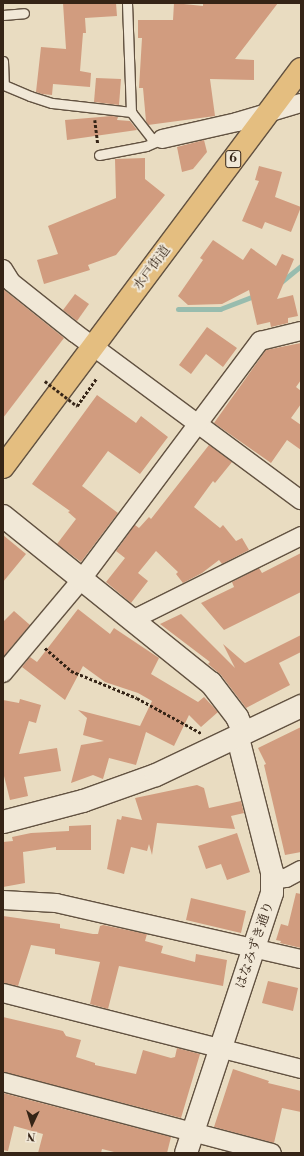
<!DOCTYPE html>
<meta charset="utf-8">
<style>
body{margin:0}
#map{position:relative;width:304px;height:1156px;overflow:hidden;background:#e9dcc1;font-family:"Libre Bodoni","Noto Serif JP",serif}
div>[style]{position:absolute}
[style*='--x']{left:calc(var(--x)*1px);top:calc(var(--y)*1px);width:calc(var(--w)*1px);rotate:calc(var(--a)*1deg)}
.stream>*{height:5px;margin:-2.5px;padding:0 2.5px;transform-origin:2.5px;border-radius:2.5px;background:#98bcae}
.building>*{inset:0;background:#d19c7f}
.path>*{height:2.5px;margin-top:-1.25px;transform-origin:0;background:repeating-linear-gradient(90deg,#352416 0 3px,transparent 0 5px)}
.roads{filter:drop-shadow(1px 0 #625241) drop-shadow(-1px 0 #625241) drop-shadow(0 1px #625241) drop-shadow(0 -1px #625241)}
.service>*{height:9px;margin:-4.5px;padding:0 4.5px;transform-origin:4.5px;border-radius:4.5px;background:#f1e8d7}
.minor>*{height:18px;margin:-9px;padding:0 9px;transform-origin:9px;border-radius:9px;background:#f1e8d7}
.tertiary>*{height:22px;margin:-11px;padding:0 11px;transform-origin:11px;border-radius:11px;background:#f1e8d7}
.trunk>*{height:22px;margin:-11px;padding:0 11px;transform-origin:11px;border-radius:11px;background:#e4be80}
.path-bridge>*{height:2.5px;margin-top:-1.25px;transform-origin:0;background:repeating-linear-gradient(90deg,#352416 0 3px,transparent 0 5px)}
span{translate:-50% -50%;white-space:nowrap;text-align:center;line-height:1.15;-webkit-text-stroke:4px #f1e8d7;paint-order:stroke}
.shield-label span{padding:1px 3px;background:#f1e8d7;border:1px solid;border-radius:3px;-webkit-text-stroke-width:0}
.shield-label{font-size:12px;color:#352416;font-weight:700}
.street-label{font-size:13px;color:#352416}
.frame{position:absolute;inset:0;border:4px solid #352416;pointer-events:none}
.north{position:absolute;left:12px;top:1104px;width:40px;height:40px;-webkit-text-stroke:3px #f1e8d7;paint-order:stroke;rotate:184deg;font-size:11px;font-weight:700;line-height:16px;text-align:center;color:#352416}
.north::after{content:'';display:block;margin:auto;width:14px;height:18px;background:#352416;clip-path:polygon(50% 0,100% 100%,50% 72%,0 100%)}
</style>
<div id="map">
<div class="stream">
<i style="--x:281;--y:282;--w:26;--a:-39"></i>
<i style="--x:178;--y:309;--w:42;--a:0"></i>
<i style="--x:220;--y:309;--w:40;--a:-21"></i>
</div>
<div class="building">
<i style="clip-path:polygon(63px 3px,116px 3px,117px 16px,85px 18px,86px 33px,83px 33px,80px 71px,91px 73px,90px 87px,53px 84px,52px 95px,42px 94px,36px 92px,41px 47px,66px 49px)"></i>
<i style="clip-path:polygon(174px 3px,203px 6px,203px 3px,278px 3px,235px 59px,254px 60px,254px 80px,210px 79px,215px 116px,148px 125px,146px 121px,143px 88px,139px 88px,142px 38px,138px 38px,138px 20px,173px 20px)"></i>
<i style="clip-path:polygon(96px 78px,121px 79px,119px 105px,94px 102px)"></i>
<i style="clip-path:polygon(112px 116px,118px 117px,117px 120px,130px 121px,137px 130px,67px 140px,65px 120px)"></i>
<i style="clip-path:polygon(204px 140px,207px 152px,193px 169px,182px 172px,177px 147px)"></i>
<i style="clip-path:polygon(145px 158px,145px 179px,165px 195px,116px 255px,88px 265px,90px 270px,44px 284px,37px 260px,58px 254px,48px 226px,116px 198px,115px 159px)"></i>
<i style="clip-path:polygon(259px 166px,282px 172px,275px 197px,301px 207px,291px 232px,265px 222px,262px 229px,242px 221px,259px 181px,255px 180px)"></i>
<i style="clip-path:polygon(213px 240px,243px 260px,251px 248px,276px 266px,282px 254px,294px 259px,277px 299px,293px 295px,298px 316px,288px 318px,288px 323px,271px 327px,270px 322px,257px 325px,249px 290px,222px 304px,188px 305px,178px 296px,203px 260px,200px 258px)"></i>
<i style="clip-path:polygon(3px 289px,64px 338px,3px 418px)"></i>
<i style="clip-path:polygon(75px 294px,89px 304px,77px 321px,63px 310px)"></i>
<i style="clip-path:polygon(207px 327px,237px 348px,223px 367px,206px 354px,191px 374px,179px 365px)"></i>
<i style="clip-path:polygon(301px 343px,301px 380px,296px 387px,301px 391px,301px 404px,291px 418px,301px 425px,301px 450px,287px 440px,271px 463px,214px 423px,266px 350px)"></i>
<i style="clip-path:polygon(97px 395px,136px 423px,141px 416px,168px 437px,140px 474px,108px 451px,82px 486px,118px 513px,81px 562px,57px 544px,76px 519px,68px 512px,70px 511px,32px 484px)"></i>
<i style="clip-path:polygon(209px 445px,232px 462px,215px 483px,213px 481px,194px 507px,220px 528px,223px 525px,236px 541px,242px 538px,249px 550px,222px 564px,219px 560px,202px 573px,183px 583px,176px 574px,178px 572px,156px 551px,138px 573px,148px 581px,131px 603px,106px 582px,125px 558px,116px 551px,135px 525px,139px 528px,149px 517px,151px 519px)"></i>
<i style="clip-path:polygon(3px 535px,26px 554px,3px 582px)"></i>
<i style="clip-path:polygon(301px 553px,301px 592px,224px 630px,201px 603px,234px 587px,232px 582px,259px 568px,262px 573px)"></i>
<i style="clip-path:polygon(78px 609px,110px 634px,114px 628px,159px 658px,151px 674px,198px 702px,204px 697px,218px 712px,201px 727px,189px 715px,174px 746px,146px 732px,136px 765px,109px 758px,103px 779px,93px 775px,71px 783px,81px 745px,104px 741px,83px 735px,87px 718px,78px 710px,140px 726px,152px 701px,138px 693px,105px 682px,83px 666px,65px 700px,22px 667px,30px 657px,37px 662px)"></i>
<i style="clip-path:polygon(14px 611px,30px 625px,3px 657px,3px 622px)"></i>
<i style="clip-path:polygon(181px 614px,235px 668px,223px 644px,245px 663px,301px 635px,301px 652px,279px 663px,290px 685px,246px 708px,221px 675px,208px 664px,210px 662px,160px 624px)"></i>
<i style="clip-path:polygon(20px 699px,41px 705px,36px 723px,29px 721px,19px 754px,57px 748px,61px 771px,24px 777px,28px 796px,10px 800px,3px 772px,3px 700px,19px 703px)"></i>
<i style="clip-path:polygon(301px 727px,301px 852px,285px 855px,264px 765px,266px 764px,258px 748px)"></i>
<i style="clip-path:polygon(197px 785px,204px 788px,209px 808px,241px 801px,244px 813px,231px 816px,235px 829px,157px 823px,152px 855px,149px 844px,147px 851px,131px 847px,124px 874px,107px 869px,117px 819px,121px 820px,122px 816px,142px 820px,135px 798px)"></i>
<i style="clip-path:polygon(91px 825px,91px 850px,56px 850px,56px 847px,23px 852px,25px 883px,3px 887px,3px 842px,13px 841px,12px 837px,31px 833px,69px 831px,69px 826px)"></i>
<i style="clip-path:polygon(237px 833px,250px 872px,227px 880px,221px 864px,206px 869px,198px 846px)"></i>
<i style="clip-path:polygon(296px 893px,301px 894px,301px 948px,280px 943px,281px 941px,276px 940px,281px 924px,288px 926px)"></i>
<i style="clip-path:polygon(191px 898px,246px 911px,241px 933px,186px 920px)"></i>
<i style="clip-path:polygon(3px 916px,60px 924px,60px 928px,93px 934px,98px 934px,100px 926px,103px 925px,147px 934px,145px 941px,163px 946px,161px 953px,195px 962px,196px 954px,227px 960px,223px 986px,119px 966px,108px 1009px,90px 1004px,100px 962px,55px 954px,55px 949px,31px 945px,18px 986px,3px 983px)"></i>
<i style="clip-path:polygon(268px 981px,298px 988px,293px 1011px,262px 1003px)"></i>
<i style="clip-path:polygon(3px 1017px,63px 1031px,66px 1036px,81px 1040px,76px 1057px,95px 1063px,95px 1065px,136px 1074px,143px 1050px,171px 1058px,175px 1057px,177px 1048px,200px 1054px,181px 1118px,3px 1072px)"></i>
<i style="clip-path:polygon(233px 1069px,269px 1081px,268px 1083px,301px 1091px,301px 1112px,282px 1108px,274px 1143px,214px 1127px)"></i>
<i style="clip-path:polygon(3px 1093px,171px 1137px,167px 1153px,118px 1153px,102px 1149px,101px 1153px,38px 1153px,43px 1134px,14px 1126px,8px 1151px,3px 1150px)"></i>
</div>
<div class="path">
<i style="--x:95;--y:120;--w:23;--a:83"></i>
<i style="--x:77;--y:406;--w:33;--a:-55"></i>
<i style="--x:45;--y:648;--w:35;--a:41"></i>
<i style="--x:71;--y:671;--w:71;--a:22.2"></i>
<i style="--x:137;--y:698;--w:73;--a:28.7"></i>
</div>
<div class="roads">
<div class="service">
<i style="--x:127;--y:3;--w:109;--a:87.9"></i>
<i style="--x:131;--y:112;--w:33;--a:52"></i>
<i style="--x:151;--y:138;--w:11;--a:5"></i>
<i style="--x:3;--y:15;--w:21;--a:-5"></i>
<i style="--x:3;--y:61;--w:24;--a:88"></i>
<i style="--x:4;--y:85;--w:28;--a:23"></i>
<i style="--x:30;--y:96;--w:23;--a:18"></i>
<i style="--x:52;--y:103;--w:80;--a:6.5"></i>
<i style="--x:99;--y:155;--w:48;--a:-10.8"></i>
<i style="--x:146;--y:146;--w:15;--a:-23"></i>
</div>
<div class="minor">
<i style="--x:162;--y:139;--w:77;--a:-12.8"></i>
<i style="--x:237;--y:122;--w:67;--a:-16.5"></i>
<i style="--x:3;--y:269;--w:15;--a:58"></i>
<i style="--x:11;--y:282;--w:82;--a:38.6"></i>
<i style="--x:75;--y:333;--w:281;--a:36.5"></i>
<i style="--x:132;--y:620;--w:189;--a:-26.4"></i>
<i style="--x:3;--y:673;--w:121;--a:-50"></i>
<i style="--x:81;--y:580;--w:299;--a:-53.2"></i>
<i style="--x:260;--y:341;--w:42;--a:-13.7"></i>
<i style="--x:273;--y:880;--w:13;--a:-9"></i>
<i style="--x:286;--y:878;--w:17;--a:-28"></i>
<i style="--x:3;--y:900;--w:53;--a:3.2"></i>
<i style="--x:56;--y:903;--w:251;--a:12.9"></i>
<i style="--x:3;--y:993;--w:308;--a:14.3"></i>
<i style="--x:3;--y:1082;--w:278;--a:14.8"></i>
</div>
<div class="tertiary">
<i style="--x:3;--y:516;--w:267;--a:38.8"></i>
<i style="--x:211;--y:683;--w:43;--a:52.6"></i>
<i style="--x:237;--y:717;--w:17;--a:66"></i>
<i style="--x:244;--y:733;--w:8;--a:140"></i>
<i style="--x:238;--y:738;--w:138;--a:75.8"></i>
<i style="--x:272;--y:872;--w:21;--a:90"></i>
<i style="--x:272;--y:893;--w:274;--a:108.3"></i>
<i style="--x:3;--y:822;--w:83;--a:-14.7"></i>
<i style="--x:83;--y:801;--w:77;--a:-19.6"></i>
<i style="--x:156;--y:775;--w:161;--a:-25.4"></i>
</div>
<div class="trunk">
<i style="--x:3;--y:467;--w:497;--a:-53.2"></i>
</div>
</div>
<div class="path-bridge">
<i style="--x:45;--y:381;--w:41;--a:38"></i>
</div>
<div class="shield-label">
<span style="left:233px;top:159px">6</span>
</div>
<div class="street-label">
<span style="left:152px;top:268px;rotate:-53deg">水戸街道</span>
<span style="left:255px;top:945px;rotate:-71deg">はなみずき通り</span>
</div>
<div class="frame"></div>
<div class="north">N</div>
</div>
